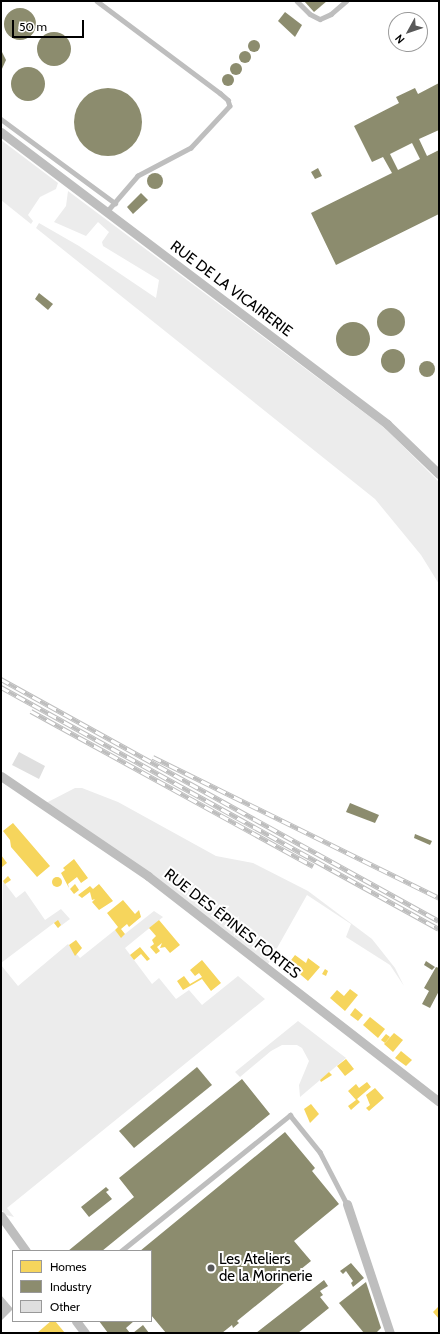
<!DOCTYPE html>
<meta charset="utf-8">
<style>
body{margin:0}
#map{position:relative;width:440px;height:1334px;overflow:hidden;background:#fff;font-family:Cabin,sans-serif}
div>[style]{position:absolute}
[style*='--x']{left:calc(var(--x)*1px);top:calc(var(--y)*1px);width:calc(var(--w)*1px);rotate:calc(var(--a)*1deg)}
.green>*{inset:0;background:#ececec}
.water>*{inset:0;background:#bfbfbf}
.homes>*{inset:0;background:#f6d55c}
.round{border-radius:50%}
.industry>*{inset:0;background:#8c8c6e}
.building>*{inset:0;background:#dfdfdf}
.lane>*{height:4.5px;margin:-2.25px;padding:0 2.25px;transform-origin:2.25px;border-radius:2.25px;background:#bebebe}
.street>*{height:9px;margin:-4.5px;padding:0 4.5px;transform-origin:4.5px;border-radius:4.5px;background:#bebebe}
.rail>*{height:4.5px;margin-top:-2.25px;transform-origin:0;background:repeating-linear-gradient(90deg,#fff 0 9px,#bebebe 0 18px);box-sizing:border-box;border-block:1px solid #bebebe}
.dots>*{width:11px;height:11px;translate:-50% -50%;box-sizing:border-box;border:2px solid #fff;border-radius:50%}
span{translate:-50% -50%;white-space:nowrap;text-align:center;line-height:1.15;-webkit-text-stroke:4px #fff;paint-order:stroke}
.street-label{font-size:15px;color:#000}
.poi-label{font-size:15px;color:#000}
.left{translate:0 -50%;text-align:left}
.frame{position:absolute;inset:0;border:2px solid #000;pointer-events:none}
.legend{position:absolute;left:12px;top:1250px;width:140px;height:72px;box-sizing:border-box;background:#fff;border:1px solid #999;margin:0;padding:5px 7px;list-style:none;font-size:12px;color:#000}
.legend li{display:flex;align-items:center;gap:8px;height:20px}
.legend b{width:20px;border:1px solid #999}
.north{position:absolute;left:388px;top:12px;width:40px;height:40px;box-sizing:border-box;background:#fff;border:1px solid #999;border-radius:50%;rotate:230deg;font-size:11px;font-weight:700;line-height:16px;text-align:center;color:#000}
.north::after{content:'';display:block;margin:auto;width:14px;height:18px;background:#595959;clip-path:polygon(50% 0,100% 100%,50% 72%,0 100%)}
.scale{position:absolute;left:12px;top:20px;width:72px;height:18px;box-sizing:border-box;border:2px solid #000;border-top:0;padding-left:5px;font-size:12px;line-height:14px;white-space:nowrap;color:#000;-webkit-text-stroke:3px #fff;paint-order:stroke}
</style>
<div id="map">
<div class="green">
<i style="clip-path:polygon(1px 140px,58px 183px,56px 189px,40px 197px,28px 215px,33px 221px,31px 224px,1px 200px)"></i>
<i style="clip-path:polygon(68px 191px,386px 429px,439px 482px,439px 584px,421px 555px,375px 499px,36px 228px,39px 223px,79px 246px,156px 298px,159px 280px,103px 246px,102px 242px,109px 232px,98px 222px,86px 236px,54px 222px,66px 206px)"></i>
<i style="clip-path:polygon(75px 788px,82px 788px,118px 802px,216px 856px,253px 863px,308px 891px,372px 939px,395px 968px,404px 986px,390px 965px,346px 937px,351px 924px,307px 895px,268px 964px,46px 803px)"></i>
<i style="clip-path:polygon(3px 881px,16px 898px,25px 891px,45px 920px,61px 909px,70px 919px,58px 928px,54px 923px,1px 963px)"></i>
<i style="clip-path:polygon(154px 911px,163px 917px,125px 948px,152px 984px,159px 978px,176px 999px,189px 990px,202px 1005px,238px 976px,265px 999px,7px 1208px,14px 1217px,6px 1215px,1px 1209px,1px 965px,18px 986px,68px 944px,80px 958px,115px 930px,121px 937px)"></i>
<i style="clip-path:polygon(298px 1021px,346px 1058px,300px 1097px,299px 1085px,309px 1061px,302px 1048px,297px 1045px,282px 1045px,271px 1051px,240px 1077px,235px 1072px)"></i>
</div>
<div class="water">
<i style="clip-path:polygon(1px 1295px,13px 1309px,1px 1321px)"></i>
</div>
<div class="homes">
<i style="clip-path:polygon(13px 823px,50px 866px,37px 877px,11px 847px,10px 840px,3px 831px)"></i>
<i style="clip-path:polygon(1px 855px,7px 863px,2px 867px,1px 866px)"></i>
<i style="clip-path:polygon(74px 859px,88px 878px,81px 883px,77px 877px,68px 884px,69px 888px,61px 873px,65px 870px,63px 868px)"></i>
<i style="clip-path:polygon(8px 876px,11px 880px,5px 884px,3px 881px)"></i>
<i class="round" style="left:52px;top:877px;width:10px;height:10px"></i>
<i style="clip-path:polygon(75px 884px,79px 890px,74px 894px,70px 889px)"></i>
<i style="clip-path:polygon(99px 884px,113px 901px,99px 910px,92px 902px,95px 899px,92px 900px,90px 892px,82px 898px,78px 895px,90px 886px,93px 889px)"></i>
<i style="clip-path:polygon(123px 900px,135px 914px,139px 910px,141px 917px,129px 927px,127px 924px,121px 929px,125px 934px,121px 938px,115px 930px,118px 927px,107px 913px)"></i>
<i style="clip-path:polygon(58px 920px,61px 925px,58px 928px,54px 923px)"></i>
<i style="clip-path:polygon(159px 920px,180px 945px,170px 953px,165px 947px,160px 948px,162px 943px,157px 947px,160px 951px,156px 954px,150px 947px,154px 944px,152px 940px,156px 936px,149px 928px)"></i>
<i style="clip-path:polygon(76px 940px,82px 948px,75px 956px,69px 945px)"></i>
<i style="clip-path:polygon(140px 947px,150px 959px,147px 961px,141px 954px,134px 960px,130px 955px)"></i>
<i style="clip-path:polygon(295px 955px,306px 963px,308px 958px,320px 967px,308px 981px,288px 964px)"></i>
<i style="clip-path:polygon(202px 960px,221px 983px,211px 991px,202px 979px,183px 990px,177px 981px,184px 976px,190px 984px,202px 977px,199px 973px,195px 976px,190px 970px)"></i>
<i style="clip-path:polygon(325px 969px,328px 971px,326px 976px,322px 974px)"></i>
<i style="clip-path:polygon(350px 989px,358px 995px,345px 1011px,330px 998px,337px 990px,344px 996px)"></i>
<i style="clip-path:polygon(355px 1008px,363px 1015px,358px 1021px,350px 1015px)"></i>
<i style="clip-path:polygon(370px 1017px,385px 1029px,378px 1038px,363px 1025px)"></i>
<i style="clip-path:polygon(394px 1033px,403px 1040px,393px 1052px,384px 1044px)"></i>
<i style="clip-path:polygon(386px 1034px,390px 1037px,385px 1043px,381px 1040px)"></i>
<i style="clip-path:polygon(401px 1051px,412px 1060px,406px 1066px,395px 1058px)"></i>
<i style="clip-path:polygon(346px 1059px,354px 1069px,345px 1076px,337px 1066px)"></i>
<i style="clip-path:polygon(329px 1072px,332px 1075px,321px 1082px,320px 1080px)"></i>
<i style="clip-path:polygon(367px 1082px,371px 1087px,357px 1099px,360px 1102px,351px 1110px,348px 1106px,356px 1100px,348px 1091px,356px 1084px,359px 1088px)"></i>
<i style="clip-path:polygon(375px 1088px,384px 1098px,369px 1111px,366px 1108px,370px 1105px,366px 1095px)"></i>
<i style="clip-path:polygon(311px 1104px,319px 1114px,310px 1123px,304px 1109px)"></i>
<i style="clip-path:polygon(439px 1306px,439px 1319px,433px 1312px)"></i>
<i style="clip-path:polygon(51px 1321px,55px 1321px,65px 1333px,37px 1333px)"></i>
</div>
<div class="industry">
<i style="clip-path:polygon(304px 1px,327px 1px,314px 12px)"></i>
<i class="round" style="left:4px;top:8px;width:32px;height:32px"></i>
<i style="clip-path:polygon(285px 12px,302px 25px,295px 37px,278px 21px)"></i>
<i class="round" style="left:37px;top:32px;width:34px;height:34px"></i>
<i class="round" style="left:248px;top:40px;width:12px;height:12px"></i>
<i style="clip-path:polygon(1px 50px,6px 60px,1px 71px)"></i>
<i class="round" style="left:239px;top:51px;width:12px;height:12px"></i>
<i class="round" style="left:230px;top:63px;width:12px;height:12px"></i>
<i class="round" style="left:11px;top:67px;width:34px;height:34px"></i>
<i class="round" style="left:222px;top:74px;width:12px;height:12px"></i>
<i style="clip-path:polygon(evenodd,439px 83px,439px 130px,419px 139px,427px 156px,439px 150px,439px 214px,336px 265px,311px 213px,392px 173px,383px 157px,372px 162px,354px 126px,399px 103px,396px 97px,415px 88px,418px 94px,439px 83px,412px 143px,420px 159px,398px 170px,390px 154px,412px 143px)"></i>
<i class="round" style="left:74px;top:88px;width:68px;height:68px"></i>
<i style="clip-path:polygon(318px 168px,322px 176px,315px 179px,311px 172px)"></i>
<i class="round" style="left:147px;top:173px;width:16px;height:16px"></i>
<i style="clip-path:polygon(141px 193px,148px 200px,133px 214px,127px 207px)"></i>
<i style="clip-path:polygon(39px 293px,53px 304px,48px 310px,35px 299px)"></i>
<i class="round" style="left:377px;top:308px;width:28px;height:28px"></i>
<i class="round" style="left:336px;top:322px;width:34px;height:34px"></i>
<i class="round" style="left:381px;top:349px;width:24px;height:24px"></i>
<i class="round" style="left:419px;top:361px;width:16px;height:16px"></i>
<i style="clip-path:polygon(350px 803px,379px 815px,375px 823px,346px 812px)"></i>
<i style="clip-path:polygon(415px 834px,432px 841px,430px 845px,414px 838px)"></i>
<i style="clip-path:polygon(426px 961px,435px 967px,432px 970px,424px 965px)"></i>
<i style="clip-path:polygon(436px 967px,439px 968px,439px 991px,430px 1008px,422px 1004px,429px 991px,424px 988px)"></i>
<i style="clip-path:polygon(197px 1067px,212px 1085px,134px 1148px,119px 1131px)"></i>
<i style="clip-path:polygon(242px 1079px,270px 1114px,102px 1251px,68px 1251px,134px 1197px,119px 1178px)"></i>
<i style="clip-path:polygon(285px 1132px,315px 1168px,312px 1171px,339px 1204px,294px 1241px,311px 1261px,237px 1321px,239px 1323px,233px 1328px,232px 1325px,222px 1333px,166px 1333px,151px 1315px,151px 1251px,140px 1251px)"></i>
<i style="clip-path:polygon(106px 1187px,109px 1190px,106px 1192px,112px 1199px,89px 1217px,81px 1207px)"></i>
<i style="clip-path:polygon(351px 1263px,364px 1278px,353px 1287px,351px 1283px,353px 1281px,346px 1271px,343px 1274px,340px 1271px)"></i>
<i style="clip-path:polygon(324px 1280px,328px 1286px,320px 1291px,323px 1295px,320px 1297px,329px 1308px,298px 1333px,256px 1333px)"></i>
<i style="clip-path:polygon(366px 1282px,381px 1328px,376px 1333px,364px 1333px,339px 1303px)"></i>
<i style="clip-path:polygon(99px 1321px,134px 1321px,126px 1328px,130px 1333px,108px 1333px)"></i>
<i style="clip-path:polygon(143px 1325px,149px 1333px,133px 1333px)"></i>
</div>
<div class="building">
<i style="clip-path:polygon(19px 752px,45px 766px,39px 779px,12px 765px)"></i>
</div>
<div class="lane">
<i style="--x:97;--y:1;--w:154;--a:36.8"></i>
<i style="--x:220;--y:93;--w:11;--a:41"></i>
<i style="--x:228;--y:100;--w:6;--a:72"></i>
<i style="--x:230;--y:106;--w:57;--a:132.9"></i>
<i style="--x:191;--y:148;--w:60;--a:152.2"></i>
<i style="--x:138;--y:176;--w:48;--a:130.7"></i>
<i style="--x:297;--y:1;--w:18;--a:45"></i>
<i style="--x:310;--y:14;--w:11;--a:27"></i>
<i style="--x:320;--y:19;--w:12;--a:-24"></i>
<i style="--x:331;--y:14;--w:20;--a:-41"></i>
<i style="--x:1;--y:119;--w:142;--a:36.4"></i>
<i style="--x:121;--y:1251;--w:217;--a:-38.8"></i>
<i style="--x:290;--y:1115;--w:48;--a:51"></i>
<i style="--x:320;--y:1152;--w:59;--a:62.6"></i>
</div>
<div class="street">
<i style="--x:1;--y:132;--w:484;--a:37.1"></i>
<i style="--x:387;--y:424;--w:72;--a:43.9"></i>
<i style="--x:1;--y:776;--w:178;--a:34.2"></i>
<i style="--x:148;--y:876;--w:368;--a:37.8"></i>
<i style="--x:347;--y:1204;--w:136;--a:71.6"></i>
<i style="--x:1;--y:1216;--w:43;--a:54.5"></i>
<i style="--x:76;--y:1321;--w:15;--a:53"></i>
</div>
<div class="rail">
<i style="--x:1;--y:679;--w:500;--a:28.92"></i>
<i style="--x:1;--y:687;--w:500;--a:28.92"></i>
<i style="--x:31;--y:711;--w:322;--a:28.8"></i>
<i style="--x:153;--y:757;--w:319;--a:26.2"></i>
</div>
<div class="dots">
<i style="left:211px;top:1268px;background:#595959"></i>
</div>
<div class="street-label">
<span style="left:231px;top:289px;rotate:37deg">RUE DE LA VICAIRERIE</span>
<span style="left:232px;top:924px;rotate:38deg">RUE DES ÉPINES FORTES</span>
</div>
<div class="poi-label">
<span class="left" style="left:219px;top:1268px">Les Ateliers<br>de la Morinerie</span>
</div>
<div class="frame"></div>
<ul class="legend">
<li><b style="height:11px;background:#f6d55c"></b>Homes</li>
<li><b style="height:11px;background:#8c8c6e"></b>Industry</li>
<li><b style="height:11px;background:#dfdfdf"></b>Other</li>
</ul>
<div class="north">N</div>
<div class="scale">50 m</div>
</div>
